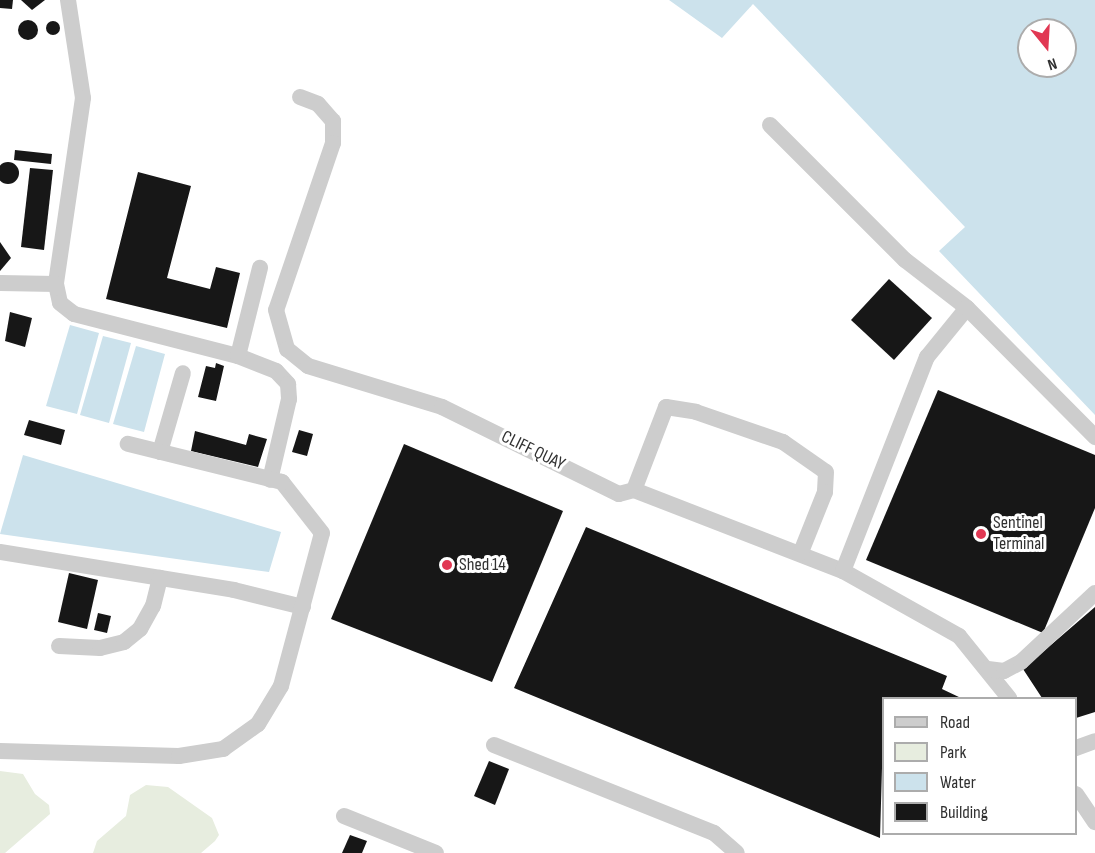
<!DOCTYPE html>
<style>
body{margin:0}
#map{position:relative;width:1095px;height:853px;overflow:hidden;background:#fff;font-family:"Sofia Sans Condensed",sans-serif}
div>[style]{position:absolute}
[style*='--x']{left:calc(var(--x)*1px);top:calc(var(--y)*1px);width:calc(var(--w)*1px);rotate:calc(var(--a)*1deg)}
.green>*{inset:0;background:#e7eddf}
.water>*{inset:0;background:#cce2ec}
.building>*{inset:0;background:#171717}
.round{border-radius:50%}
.minor>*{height:16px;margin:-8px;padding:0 8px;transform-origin:8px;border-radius:8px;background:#cdcdcd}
.dots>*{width:16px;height:16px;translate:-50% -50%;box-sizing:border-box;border:3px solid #fff;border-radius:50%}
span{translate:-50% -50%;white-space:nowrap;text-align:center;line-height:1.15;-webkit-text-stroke:6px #fff;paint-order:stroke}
.street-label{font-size:18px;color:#303030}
.poi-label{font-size:18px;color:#303030}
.left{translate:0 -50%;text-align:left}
.legend{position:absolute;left:882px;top:697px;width:195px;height:138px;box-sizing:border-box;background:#fff;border:2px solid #acacac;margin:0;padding:8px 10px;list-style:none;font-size:18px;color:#303030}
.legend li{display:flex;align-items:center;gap:12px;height:30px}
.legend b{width:30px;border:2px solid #acacac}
.north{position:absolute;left:1017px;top:18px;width:60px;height:60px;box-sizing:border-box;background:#fff;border:2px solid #acacac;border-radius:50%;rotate:162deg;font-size:16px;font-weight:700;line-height:24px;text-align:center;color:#303030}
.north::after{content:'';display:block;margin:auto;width:21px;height:27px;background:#e13853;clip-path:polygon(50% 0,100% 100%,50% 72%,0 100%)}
</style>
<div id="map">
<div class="green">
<i style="clip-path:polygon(0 771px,23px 774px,35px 794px,49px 805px,50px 814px,5px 853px,0 853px)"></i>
<i style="clip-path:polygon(146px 785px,168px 787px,212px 818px,219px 835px,215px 841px,201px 853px,93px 853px,97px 841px,126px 816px,130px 795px)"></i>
</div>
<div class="water">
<i style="clip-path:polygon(evenodd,669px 0,1095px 0,1095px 415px,939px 251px,965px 227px,753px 4px,722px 38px,669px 0,1029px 30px,1065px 30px,1065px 66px,1029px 66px,1029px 30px)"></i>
<i style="clip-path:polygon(70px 325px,99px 333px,77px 414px,46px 406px)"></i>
<i style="clip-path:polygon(103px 336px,131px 343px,109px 423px,80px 415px)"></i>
<i style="clip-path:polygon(136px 346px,165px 354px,144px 432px,113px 424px)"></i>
<i style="clip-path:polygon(23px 455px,281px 532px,269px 572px,0 534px)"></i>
</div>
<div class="building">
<i style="clip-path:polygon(0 0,13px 0,12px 9px,0 8px)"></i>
<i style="clip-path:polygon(21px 0,45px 0,32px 10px)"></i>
<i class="round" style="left:18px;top:20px;width:20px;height:20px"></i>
<i class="round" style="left:46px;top:21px;width:14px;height:14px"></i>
<i style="clip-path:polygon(15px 150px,52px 154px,51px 164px,14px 160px)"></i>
<i class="round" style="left:-3px;top:162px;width:22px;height:22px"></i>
<i style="clip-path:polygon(30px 168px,53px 170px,44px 250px,21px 247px)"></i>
<i style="clip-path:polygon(138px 172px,191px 186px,167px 278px,210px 289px,216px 267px,240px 273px,227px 328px,106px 299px)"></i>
<i style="clip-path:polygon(0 242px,11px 258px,0 271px)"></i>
<i style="clip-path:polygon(889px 279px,932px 318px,894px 360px,851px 320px)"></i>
<i style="clip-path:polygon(10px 312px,32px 318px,25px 347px,5px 341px)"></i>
<i style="clip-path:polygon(216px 363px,224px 366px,216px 401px,198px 397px,206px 366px,215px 368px)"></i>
<i style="clip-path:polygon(938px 390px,1095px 455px,1095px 508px,1043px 633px,866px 560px)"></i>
<i style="clip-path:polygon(29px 420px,65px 430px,61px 445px,24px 435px)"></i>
<i style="clip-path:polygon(299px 430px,313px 434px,307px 456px,292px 452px)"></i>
<i style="clip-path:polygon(195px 431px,246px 445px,249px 434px,267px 439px,258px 467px,191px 451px)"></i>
<i style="clip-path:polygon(404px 444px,563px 511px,492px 682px,331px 619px)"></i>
<i style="clip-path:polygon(586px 527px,947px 676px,942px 689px,961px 698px,884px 698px,880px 838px,514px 688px)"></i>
<i style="clip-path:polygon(69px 573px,98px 580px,87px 629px,58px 622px)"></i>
<i style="clip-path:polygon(1095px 607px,1095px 712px,1076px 718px,1076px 698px,1042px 698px,1023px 669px)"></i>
<i style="clip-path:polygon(98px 613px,111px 616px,107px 633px,94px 630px)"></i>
<i style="clip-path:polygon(489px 761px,509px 769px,495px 805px,474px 796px)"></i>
<i style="clip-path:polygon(350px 835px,367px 841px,362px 853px,342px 853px)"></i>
</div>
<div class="minor">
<i style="--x:68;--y:0;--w:99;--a:81.3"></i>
<i style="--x:83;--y:98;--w:188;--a:98.3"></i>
<i style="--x:56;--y:284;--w:19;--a:78"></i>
<i style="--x:60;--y:303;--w:18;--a:38"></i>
<i style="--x:74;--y:314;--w:169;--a:14.4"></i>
<i style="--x:238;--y:356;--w:41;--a:21.5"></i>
<i style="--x:276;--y:371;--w:18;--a:47"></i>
<i style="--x:288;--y:384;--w:15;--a:86"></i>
<i style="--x:289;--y:399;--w:83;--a:103.2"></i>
<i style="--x:300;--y:97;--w:19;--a:21"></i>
<i style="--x:318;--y:104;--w:23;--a:49"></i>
<i style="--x:333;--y:121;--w:22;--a:90"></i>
<i style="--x:333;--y:143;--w:176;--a:108.8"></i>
<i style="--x:276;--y:310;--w:41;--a:74.2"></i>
<i style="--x:287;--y:349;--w:27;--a:39"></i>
<i style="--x:308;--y:366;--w:140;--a:17"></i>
<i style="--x:442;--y:407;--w:197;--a:26.2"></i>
<i style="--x:619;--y:494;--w:16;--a:-15"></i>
<i style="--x:634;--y:490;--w:224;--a:21.2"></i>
<i style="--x:843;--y:571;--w:133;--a:29.3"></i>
<i style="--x:959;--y:636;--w:80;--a:51.1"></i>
<i style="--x:770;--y:125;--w:191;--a:45"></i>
<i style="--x:905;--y:260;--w:78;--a:37.7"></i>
<i style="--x:0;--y:283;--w:56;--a:1"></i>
<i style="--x:238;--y:356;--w:91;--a:-76"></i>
<i style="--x:160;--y:452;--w:82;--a:-73.8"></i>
<i style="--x:634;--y:490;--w:89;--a:-68.9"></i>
<i style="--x:666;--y:407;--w:30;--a:9"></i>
<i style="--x:696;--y:412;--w:92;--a:19"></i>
<i style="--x:783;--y:442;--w:52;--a:34.9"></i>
<i style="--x:826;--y:472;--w:20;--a:93"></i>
<i style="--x:825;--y:492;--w:65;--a:111.8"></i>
<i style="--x:0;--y:552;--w:237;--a:9.2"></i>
<i style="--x:234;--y:590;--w:71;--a:13.8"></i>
<i style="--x:843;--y:571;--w:230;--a:-68.6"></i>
<i style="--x:927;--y:357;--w:63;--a:-50.8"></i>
<i style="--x:967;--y:308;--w:182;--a:45.2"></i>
<i style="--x:59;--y:646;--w:41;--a:2.8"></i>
<i style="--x:100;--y:648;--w:25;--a:-14"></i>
<i style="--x:124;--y:642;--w:21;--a:-39"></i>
<i style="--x:140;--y:629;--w:26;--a:-61"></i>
<i style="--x:153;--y:606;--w:29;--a:-76"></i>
<i style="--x:988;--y:669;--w:16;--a:7"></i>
<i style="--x:1004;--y:671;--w:19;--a:-28"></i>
<i style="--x:1021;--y:662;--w:101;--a:-43"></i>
<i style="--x:494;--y:745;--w:237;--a:21.8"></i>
<i style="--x:714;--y:833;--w:30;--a:41"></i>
<i style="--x:1076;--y:748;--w:20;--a:-20"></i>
<i style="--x:0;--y:751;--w:179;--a:1.6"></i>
<i style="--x:179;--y:756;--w:45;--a:-9"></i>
<i style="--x:223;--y:749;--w:43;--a:-35.5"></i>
<i style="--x:258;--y:724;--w:44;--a:-58.8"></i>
<i style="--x:281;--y:686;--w:158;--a:-75"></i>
<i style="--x:322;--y:533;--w:65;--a:-128.1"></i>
<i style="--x:282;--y:482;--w:159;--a:-166.1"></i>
<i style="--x:1076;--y:794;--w:34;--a:56"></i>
<i style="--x:344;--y:816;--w:99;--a:21.9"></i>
</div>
<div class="dots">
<i style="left:981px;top:534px;background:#e13853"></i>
<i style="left:447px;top:565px;background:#e13853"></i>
</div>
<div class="street-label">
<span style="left:533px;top:451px;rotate:26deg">CLIFF QUAY</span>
</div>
<div class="poi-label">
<span class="left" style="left:993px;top:534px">Sentinel<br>Terminal</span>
<span class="left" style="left:459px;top:565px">Shed 14</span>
</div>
<ul class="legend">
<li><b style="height:8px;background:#cdcdcd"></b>Road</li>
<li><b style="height:16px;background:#e7eddf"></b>Park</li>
<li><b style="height:16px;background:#cce2ec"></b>Water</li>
<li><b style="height:16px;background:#171717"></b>Building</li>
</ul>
<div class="north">N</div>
</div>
